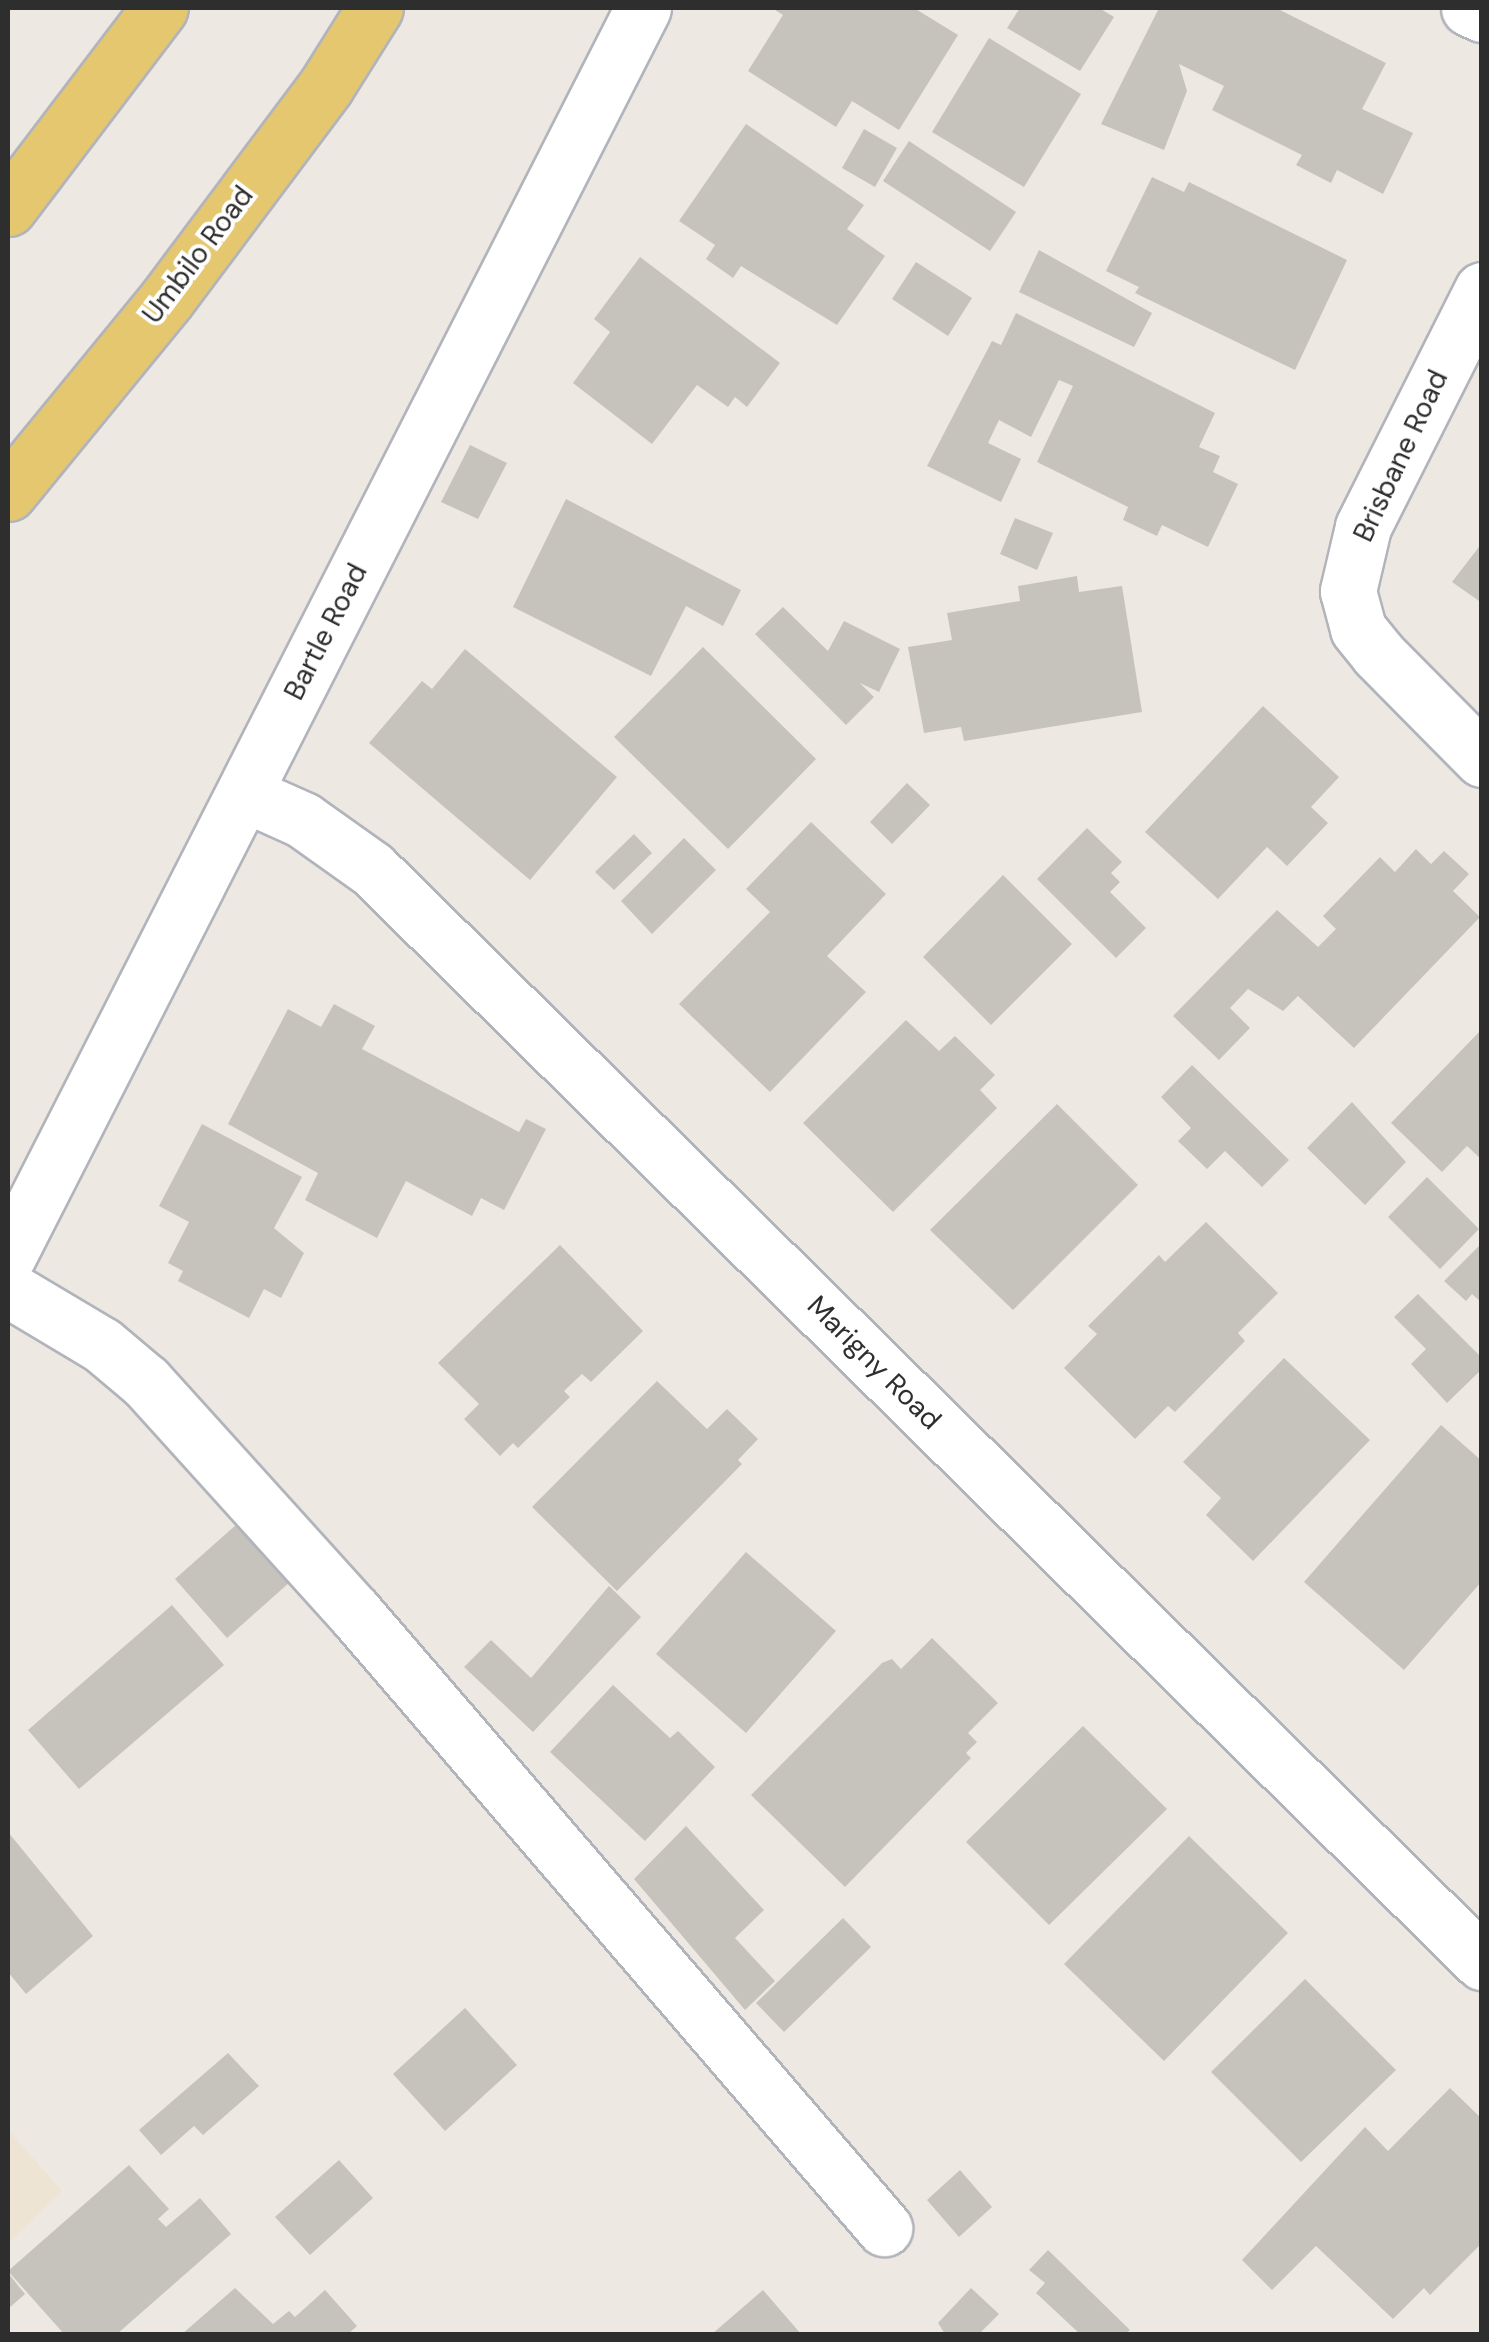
<!DOCTYPE html>
<style>
body{margin:0}
#map{position:relative;width:1489px;height:2342px;overflow:hidden;background:#ede8e2;font-family:"DM Sans",sans-serif}
div>[style]{position:absolute}
[style*='--x']{left:calc(var(--x)*1px);top:calc(var(--y)*1px);width:calc(var(--w)*1px);rotate:calc(var(--a)*1deg)}
.education>*{inset:0;background:#ede4d3}
.building>*{inset:0;background:#c6c3bd}
.roads{filter:drop-shadow(2px 0 #b2b4bc) drop-shadow(-2px 0 #b2b4bc) drop-shadow(0 2px #b2b4bc) drop-shadow(0 -2px #b2b4bc)}
.minor>*{height:55px;margin:-27.5px;padding:0 27.5px;transform-origin:27.5px;border-radius:27.5px;background:#fff}
.major>*{height:55px;margin:-27.5px;padding:0 27.5px;transform-origin:27.5px;border-radius:27.5px;background:#e5c770}
span{translate:-50% -50%;white-space:nowrap;text-align:center;line-height:1.15;-webkit-text-stroke:8px #fff;paint-order:stroke}
.street-label{font-size:28px;color:#2e2e2e}
.frame{position:absolute;inset:0;border:10px solid #2e2e2e;pointer-events:none}
</style>
<div id="map">
<div class="education">
<i style="clip-path:polygon(8px 2130px,62px 2191px,8px 2243px)"></i>
</div>
<div class="building">
<i style="clip-path:polygon(772px 8px,914px 8px,958px 35px,899px 130px,852px 101px,836px 127px,748px 71px,783px 15px)"></i>
<i style="clip-path:polygon(1020px 8px,1099px 8px,1114px 17px,1080px 71px,1007px 28px)"></i>
<i style="clip-path:polygon(1159px 8px,1276px 8px,1386px 63px,1362px 109px,1413px 133px,1383px 194px,1337px 170px,1331px 183px,1296px 165px,1302px 155px,1212px 110px,1224px 86px,1179px 64px,1187px 91px,1164px 150px,1101px 124px)"></i>
<i style="clip-path:polygon(989px 38px,1081px 94px,1024px 187px,932px 132px)"></i>
<i style="clip-path:polygon(746px 124px,864px 205px,847px 229px,885px 256px,837px 325px,741px 266px,733px 278px,706px 259px,715px 245px,679px 221px)"></i>
<i style="clip-path:polygon(864px 129px,897px 148px,875px 187px,842px 168px)"></i>
<i style="clip-path:polygon(909px 141px,1016px 212px,990px 251px,883px 181px)"></i>
<i style="clip-path:polygon(1152px 177px,1184px 192px,1189px 182px,1347px 260px,1295px 370px,1135px 293px,1139px 287px,1106px 271px)"></i>
<i style="clip-path:polygon(1039px 250px,1152px 313px,1134px 347px,1019px 292px)"></i>
<i style="clip-path:polygon(640px 257px,780px 363px,747px 407px,735px 397px,728px 407px,697px 385px,652px 444px,573px 383px,610px 332px,594px 319px)"></i>
<i style="clip-path:polygon(916px 262px,972px 298px,948px 336px,892px 299px)"></i>
<i style="clip-path:polygon(1016px 313px,1215px 413px,1199px 447px,1220px 456px,1213px 472px,1238px 484px,1208px 547px,1162px 525px,1157px 536px,1123px 520px,1128px 507px,1037px 462px,1073px 386px,1059px 380px,1031px 437px,999px 420px,988px 443px,1021px 459px,1001px 502px,927px 466px,992px 341px,1001px 345px)"></i>
<i style="clip-path:polygon(470px 445px,507px 463px,478px 519px,441px 502px)"></i>
<i style="clip-path:polygon(566px 499px,741px 590px,723px 626px,686px 606px,651px 676px,513px 607px)"></i>
<i style="clip-path:polygon(1015px 518px,1053px 533px,1037px 570px,1000px 554px)"></i>
<i style="clip-path:polygon(1482px 543px,1482px 603px,1452px 582px)"></i>
<i style="clip-path:polygon(1077px 576px,1079px 592px,1122px 586px,1142px 712px,964px 741px,961px 727px,924px 733px,908px 647px,952px 640px,947px 613px,1020px 601px,1018px 586px)"></i>
<i style="clip-path:polygon(783px 607px,828px 651px,844px 621px,900px 649px,879px 692px,860px 683px,874px 697px,846px 725px,755px 634px)"></i>
<i style="clip-path:polygon(703px 647px,816px 759px,728px 849px,614px 737px)"></i>
<i style="clip-path:polygon(465px 649px,617px 777px,530px 880px,369px 743px,422px 681px,432px 689px)"></i>
<i style="clip-path:polygon(1263px 706px,1339px 777px,1311px 807px,1328px 823px,1287px 866px,1267px 847px,1218px 899px,1145px 832px)"></i>
<i style="clip-path:polygon(907px 783px,930px 805px,892px 844px,870px 822px)"></i>
<i style="clip-path:polygon(811px 822px,886px 894px,827px 956px,866px 992px,770px 1092px,679px 1004px,770px 912px,746px 889px)"></i>
<i style="clip-path:polygon(1087px 828px,1122px 862px,1111px 873px,1120px 882px,1110px 892px,1146px 928px,1116px 958px,1037px 879px)"></i>
<i style="clip-path:polygon(634px 834px,652px 853px,614px 890px,595px 872px)"></i>
<i style="clip-path:polygon(684px 838px,716px 870px,652px 934px,621px 901px)"></i>
<i style="clip-path:polygon(1416px 849px,1431px 864px,1444px 851px,1469px 874px,1453px 891px,1480px 917px,1354px 1048px,1298px 996px,1283px 1011px,1248px 989px,1230px 1008px,1250px 1028px,1219px 1060px,1173px 1016px,1277px 910px,1318px 947px,1336px 929px,1323px 916px,1380px 857px,1395px 872px)"></i>
<i style="clip-path:polygon(1003px 875px,1072px 944px,991px 1025px,923px 957px)"></i>
<i style="clip-path:polygon(334px 1004px,375px 1026px,362px 1049px,519px 1132px,526px 1119px,546px 1129px,504px 1210px,481px 1198px,472px 1216px,406px 1181px,377px 1238px,305px 1200px,318px 1173px,228px 1124px,288px 1009px,321px 1027px)"></i>
<i style="clip-path:polygon(906px 1020px,939px 1051px,955px 1036px,995px 1075px,980px 1090px,997px 1108px,893px 1212px,803px 1123px)"></i>
<i style="clip-path:polygon(1482px 1029px,1482px 1160px,1467px 1146px,1442px 1172px,1391px 1123px)"></i>
<i style="clip-path:polygon(1192px 1065px,1289px 1160px,1262px 1187px,1225px 1151px,1207px 1169px,1178px 1141px,1191px 1128px,1161px 1097px)"></i>
<i style="clip-path:polygon(1352px 1102px,1406px 1162px,1365px 1205px,1307px 1148px)"></i>
<i style="clip-path:polygon(1057px 1104px,1138px 1185px,1013px 1310px,930px 1230px)"></i>
<i style="clip-path:polygon(202px 1124px,302px 1177px,274px 1228px,304px 1253px,281px 1298px,264px 1289px,249px 1318px,178px 1281px,183px 1271px,168px 1263px,189px 1222px,159px 1206px)"></i>
<i style="clip-path:polygon(1427px 1177px,1479px 1229px,1440px 1269px,1388px 1217px)"></i>
<i style="clip-path:polygon(1206px 1222px,1278px 1293px,1238px 1333px,1245px 1341px,1175px 1412px,1168px 1406px,1135px 1439px,1064px 1368px,1097px 1334px,1088px 1326px,1159px 1255px,1165px 1262px)"></i>
<i style="clip-path:polygon(1482px 1243px,1482px 1303px,1472px 1294px,1466px 1301px,1444px 1281px)"></i>
<i style="clip-path:polygon(560px 1245px,643px 1331px,591px 1382px,582px 1374px,564px 1391px,570px 1397px,518px 1448px,513px 1443px,500px 1456px,464px 1419px,479px 1404px,438px 1363px)"></i>
<i style="clip-path:polygon(1418px 1294px,1482px 1358px,1482px 1369px,1447px 1403px,1411px 1364px,1426px 1349px,1394px 1317px)"></i>
<i style="clip-path:polygon(1284px 1358px,1370px 1440px,1253px 1561px,1206px 1515px,1221px 1498px,1183px 1462px)"></i>
<i style="clip-path:polygon(657px 1381px,707px 1429px,727px 1409px,758px 1439px,738px 1460px,742px 1464px,617px 1591px,532px 1507px)"></i>
<i style="clip-path:polygon(1441px 1425px,1482px 1461px,1482px 1581px,1404px 1670px,1304px 1582px)"></i>
<i style="clip-path:polygon(246px 1516px,299px 1574px,227px 1638px,175px 1579px)"></i>
<i style="clip-path:polygon(746px 1552px,836px 1631px,746px 1733px,656px 1654px)"></i>
<i style="clip-path:polygon(609px 1586px,641px 1617px,533px 1732px,464px 1667px,491px 1640px,531px 1678px)"></i>
<i style="clip-path:polygon(172px 1605px,224px 1665px,79px 1789px,28px 1730px)"></i>
<i style="clip-path:polygon(932px 1638px,998px 1703px,968px 1733px,977px 1742px,966px 1753px,971px 1758px,845px 1887px,751px 1795px,882px 1663px,892px 1659px,901px 1669px)"></i>
<i style="clip-path:polygon(613px 1685px,670px 1738px,678px 1731px,715px 1767px,645px 1841px,550px 1752px)"></i>
<i style="clip-path:polygon(1083px 1726px,1167px 1809px,1049px 1925px,966px 1842px)"></i>
<i style="clip-path:polygon(686px 1826px,764px 1910px,735px 1938px,775px 1981px,745px 2010px,634px 1879px)"></i>
<i style="clip-path:polygon(8px 1832px,93px 1936px,26px 1994px,8px 1972px)"></i>
<i style="clip-path:polygon(1189px 1836px,1288px 1933px,1164px 2061px,1064px 1964px)"></i>
<i style="clip-path:polygon(843px 1918px,871px 1947px,784px 2032px,756px 2003px)"></i>
<i style="clip-path:polygon(1305px 1979px,1396px 2070px,1301px 2162px,1211px 2072px)"></i>
<i style="clip-path:polygon(465px 2008px,517px 2065px,445px 2131px,393px 2074px)"></i>
<i style="clip-path:polygon(228px 2053px,259px 2086px,203px 2135px,194px 2126px,161px 2155px,139px 2130px)"></i>
<i style="clip-path:polygon(1450px 2088px,1482px 2119px,1482px 2243px,1430px 2295px,1424px 2288px,1393px 2319px,1316px 2246px,1272px 2290px,1242px 2260px,1365px 2127px,1388px 2151px)"></i>
<i style="clip-path:polygon(339px 2160px,373px 2198px,310px 2255px,275px 2217px)"></i>
<i style="clip-path:polygon(129px 2165px,169px 2209px,158px 2219px,166px 2227px,200px 2198px,231px 2234px,117px 2334px,64px 2334px,8px 2271px)"></i>
<i style="clip-path:polygon(960px 2170px,992px 2207px,959px 2237px,927px 2200px)"></i>
<i style="clip-path:polygon(1048px 2250px,1130px 2330px,1125px 2334px,1080px 2334px,1036px 2293px,1045px 2283px,1029px 2270px)"></i>
<i style="clip-path:polygon(8px 2273px,25px 2294px,8px 2309px)"></i>
<i style="clip-path:polygon(235px 2288px,273px 2324px,289px 2311px,295px 2317px,325px 2290px,357px 2326px,348px 2334px,182px 2334px)"></i>
<i style="clip-path:polygon(971px 2288px,999px 2314px,979px 2334px,945px 2334px,938px 2323px)"></i>
<i style="clip-path:polygon(763px 2290px,801px 2334px,712px 2334px)"></i>
</div>
<div class="roads">
<div class="minor">
<i style="--x:1469;--y:8;--w:14;--a:25"></i>
<i style="--x:1482;--y:290;--w:265;--a:116.7"></i>
<i style="--x:1363;--y:527;--w:66;--a:103.2"></i>
<i style="--x:1348;--y:591;--w:39;--a:75"></i>
<i style="--x:1358;--y:629;--w:32;--a:51"></i>
<i style="--x:1378;--y:654;--w:148;--a:45.3"></i>
<i style="--x:245;--y:794;--w:64;--a:24.1"></i>
<i style="--x:303;--y:820;--w:85;--a:35.4"></i>
<i style="--x:372;--y:869;--w:1558;--a:44.56"></i>
<i style="--x:8;--y:1256;--w:1400;--a:-63.03"></i>
<i style="--x:8;--y:1289;--w:109;--a:30.8"></i>
<i style="--x:102;--y:1345;--w:57;--a:40.1"></i>
<i style="--x:146;--y:1382;--w:310;--a:47.9"></i>
<i style="--x:354;--y:1612;--w:813;--a:49.29"></i>
</div>
<div class="major">
<i style="--x:8;--y:208;--w:251;--a:-52.8"></i>
<i style="--x:8;--y:493;--w:249;--a:-50.7"></i>
<i style="--x:166;--y:300;--w:267;--a:-53.2"></i>
<i style="--x:326;--y:86;--w:92;--a:-57.9"></i>
</div>
</div>
<div class="street-label">
<span style="left:198px;top:255px;rotate:-53deg">Umbilo Road</span>
<span style="left:1401px;top:456px;rotate:-65deg">Brisbane Road</span>
<span style="left:326px;top:632px;rotate:-63deg">Bartle Road</span>
<span style="left:874px;top:1363px;rotate:45deg">Marigny Road</span>
</div>
<div class="frame"></div>
</div>
